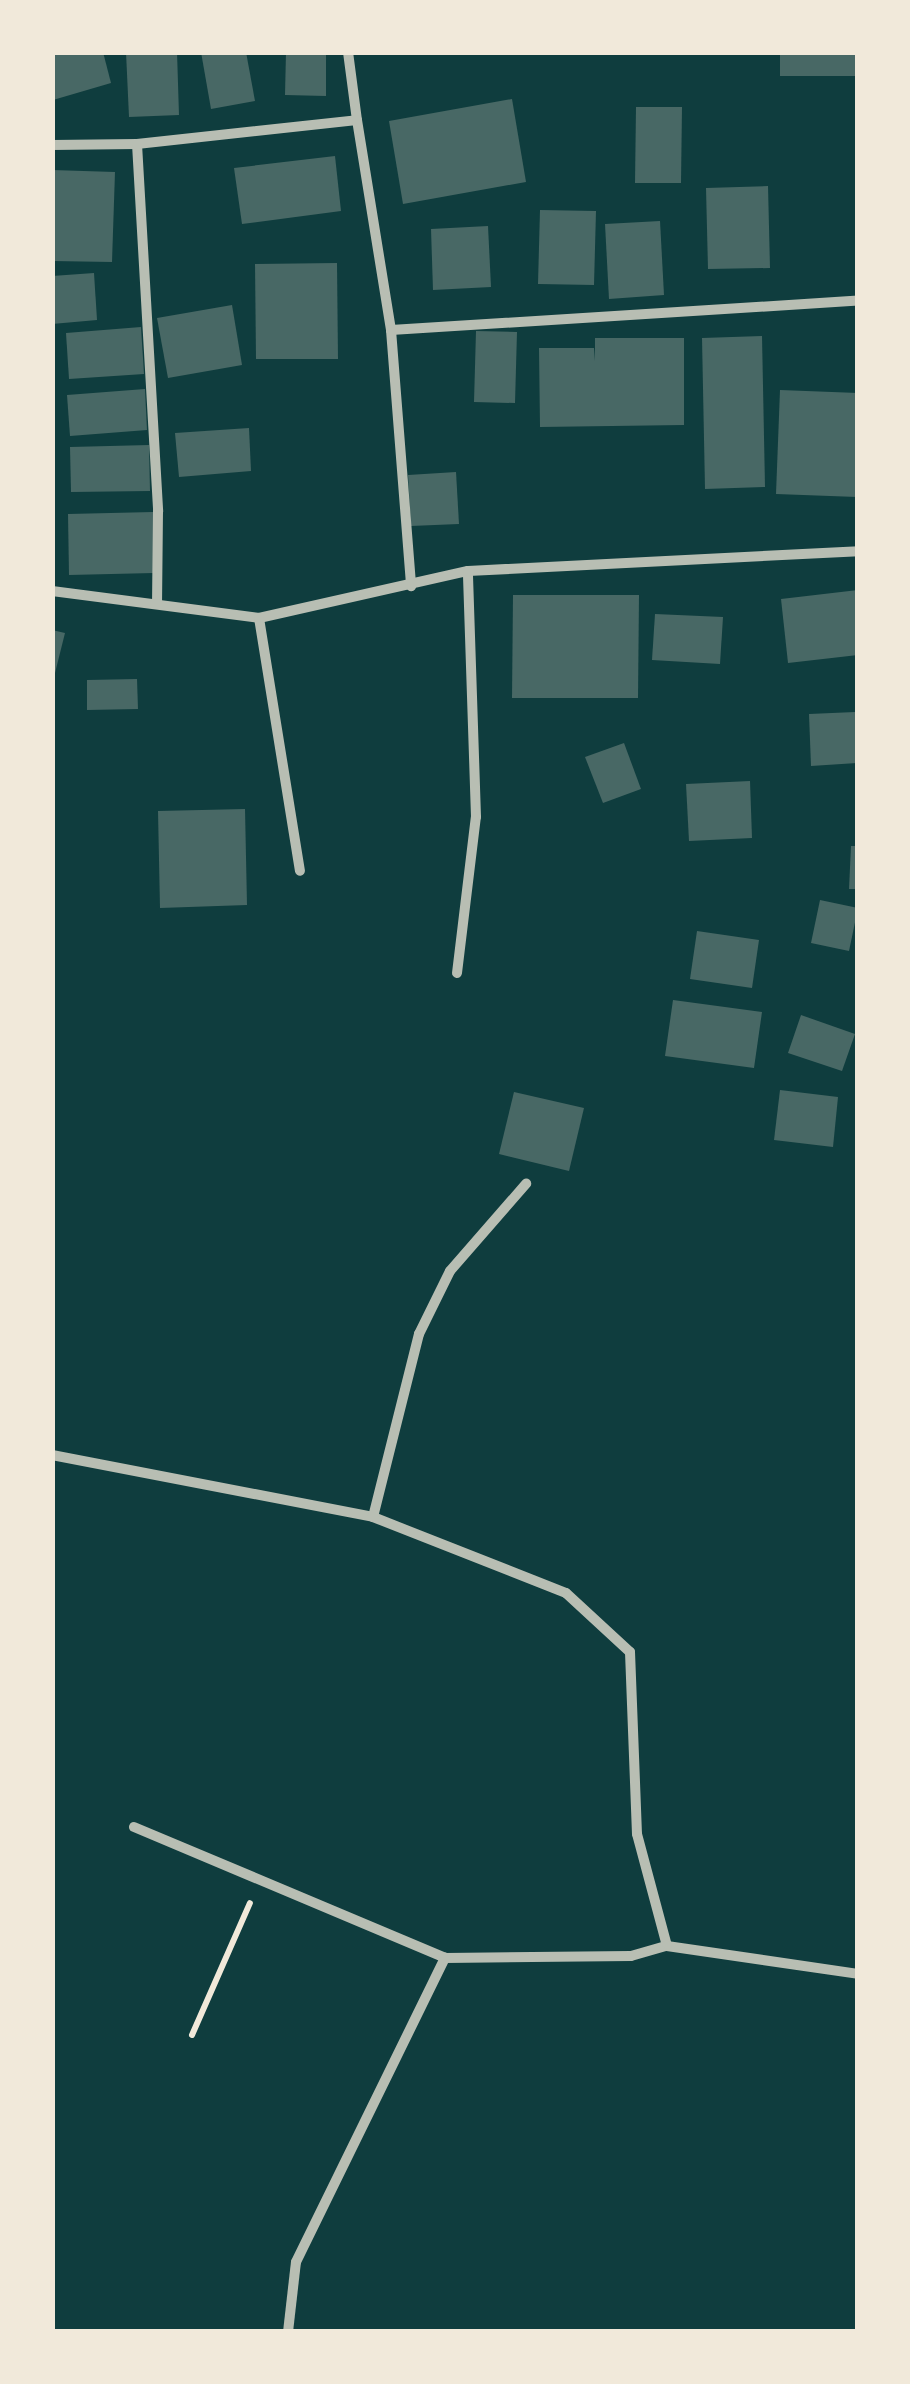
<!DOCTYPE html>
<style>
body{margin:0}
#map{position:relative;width:910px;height:2384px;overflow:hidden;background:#0f3d3e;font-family:Rubik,sans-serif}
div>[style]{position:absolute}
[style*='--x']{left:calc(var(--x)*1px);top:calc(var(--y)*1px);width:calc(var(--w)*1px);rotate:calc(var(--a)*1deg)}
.building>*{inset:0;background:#486865}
.path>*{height:6px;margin:-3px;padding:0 3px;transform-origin:3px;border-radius:3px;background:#f1e9da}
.minor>*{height:10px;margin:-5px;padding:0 5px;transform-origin:5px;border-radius:5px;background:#b8beb3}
span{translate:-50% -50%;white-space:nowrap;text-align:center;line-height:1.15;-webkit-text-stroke:9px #f1e9da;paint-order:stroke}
.frame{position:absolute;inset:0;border:55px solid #f1e9da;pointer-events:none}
</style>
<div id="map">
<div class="building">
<i style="clip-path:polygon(52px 52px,103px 52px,111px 83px,53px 100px)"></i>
<i style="clip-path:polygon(126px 52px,177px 52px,179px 115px,129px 117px)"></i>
<i style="clip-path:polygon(201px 52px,246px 52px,255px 101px,211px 109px)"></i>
<i style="clip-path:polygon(286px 52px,326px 52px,326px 96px,285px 95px)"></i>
<i style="clip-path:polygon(780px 52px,858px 52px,858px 76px,780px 76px)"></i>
<i style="clip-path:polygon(512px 99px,526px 182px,403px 204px,389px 121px)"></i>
<i style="clip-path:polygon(636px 107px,682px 107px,681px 183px,635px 183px)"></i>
<i style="clip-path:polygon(335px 156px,341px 211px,242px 224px,234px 168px)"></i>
<i style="clip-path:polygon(52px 170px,115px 172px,112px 262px,52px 261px)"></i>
<i style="clip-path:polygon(768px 186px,770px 268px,708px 269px,706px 188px)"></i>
<i style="clip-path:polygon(540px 210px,596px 211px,594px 285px,538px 284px)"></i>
<i style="clip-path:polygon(660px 221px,664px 295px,609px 299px,605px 224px)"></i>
<i style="clip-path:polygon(488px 226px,491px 287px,433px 290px,431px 229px)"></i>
<i style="clip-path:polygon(337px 263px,338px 359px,256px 359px,255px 264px)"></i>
<i style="clip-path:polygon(94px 273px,97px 320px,52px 324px,52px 276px)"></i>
<i style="clip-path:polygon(232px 305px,242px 365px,168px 378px,157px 318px)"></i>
<i style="clip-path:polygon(141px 327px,144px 374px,69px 379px,66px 333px)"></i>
<i style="clip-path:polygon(476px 331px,517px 332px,515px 403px,474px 402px)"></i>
<i style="clip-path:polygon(762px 336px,765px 487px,705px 489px,702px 338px)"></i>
<i style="clip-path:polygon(595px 338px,684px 338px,684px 425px,540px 427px,539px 348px,594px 348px,595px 361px)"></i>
<i style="clip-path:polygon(145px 389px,147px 430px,70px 436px,67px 395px)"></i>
<i style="clip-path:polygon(780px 390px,858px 393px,857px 497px,776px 494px)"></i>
<i style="clip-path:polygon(249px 428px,251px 471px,179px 477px,175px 433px)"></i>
<i style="clip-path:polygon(149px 445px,150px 491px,71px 492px,70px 447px)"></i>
<i style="clip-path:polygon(456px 472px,459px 524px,411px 526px,408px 475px)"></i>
<i style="clip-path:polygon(153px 512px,154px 573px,69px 575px,68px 514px)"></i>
<i style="clip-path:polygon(858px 590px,858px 655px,788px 663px,781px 599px)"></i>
<i style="clip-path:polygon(513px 595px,639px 595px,638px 698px,512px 698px)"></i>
<i style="clip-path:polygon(655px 614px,723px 617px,720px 664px,652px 660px)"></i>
<i style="clip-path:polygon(52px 630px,65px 633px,54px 677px,52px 677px)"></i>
<i style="clip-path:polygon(137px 679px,138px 709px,87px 710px,87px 680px)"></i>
<i style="clip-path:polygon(855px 712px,857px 763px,811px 766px,809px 714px)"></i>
<i style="clip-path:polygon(624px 743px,641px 789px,603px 803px,585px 757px)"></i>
<i style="clip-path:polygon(750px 781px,752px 838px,689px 841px,686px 784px)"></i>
<i style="clip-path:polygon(245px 809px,247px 905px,160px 908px,158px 811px)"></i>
<i style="clip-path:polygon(851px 846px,858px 846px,858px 889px,849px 889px)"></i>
<i style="clip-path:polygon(820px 900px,858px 908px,849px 951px,811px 943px)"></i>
<i style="clip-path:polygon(697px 931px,759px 940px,752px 988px,690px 979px)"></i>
<i style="clip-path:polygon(673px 1000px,762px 1012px,754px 1068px,665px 1056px)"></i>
<i style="clip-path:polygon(801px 1015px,855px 1034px,842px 1071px,788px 1053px)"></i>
<i style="clip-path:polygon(780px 1090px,838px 1097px,833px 1147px,774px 1140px)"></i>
<i style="clip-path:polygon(514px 1092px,584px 1108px,569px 1171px,499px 1154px)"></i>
</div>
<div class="path">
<i style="--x:192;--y:2035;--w:144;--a:-66.3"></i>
</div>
<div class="minor">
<i style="--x:348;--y:52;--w:69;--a:82.5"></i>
<i style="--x:137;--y:144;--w:368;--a:86.7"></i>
<i style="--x:158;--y:511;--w:93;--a:90.6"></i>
<i style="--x:52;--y:145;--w:85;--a:-0.7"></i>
<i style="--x:137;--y:144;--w:221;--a:-6.2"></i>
<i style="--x:357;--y:120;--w:213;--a:80.8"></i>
<i style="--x:391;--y:330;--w:257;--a:85.5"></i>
<i style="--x:391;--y:330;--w:468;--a:-3.6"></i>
<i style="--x:52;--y:591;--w:209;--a:7.4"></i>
<i style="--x:259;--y:618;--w:214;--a:-12.7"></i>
<i style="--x:259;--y:618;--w:256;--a:80.8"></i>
<i style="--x:457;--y:973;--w:157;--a:-83.1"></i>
<i style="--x:476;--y:817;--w:246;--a:-91.9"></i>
<i style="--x:468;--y:571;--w:391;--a:-2.9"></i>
<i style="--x:52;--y:1455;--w:327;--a:10.9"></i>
<i style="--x:373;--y:1517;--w:207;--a:21.5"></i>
<i style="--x:566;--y:1593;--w:87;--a:42.7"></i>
<i style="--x:630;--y:1652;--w:182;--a:87.8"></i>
<i style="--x:637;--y:1834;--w:116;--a:75"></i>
<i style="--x:667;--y:1946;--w:193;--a:8.3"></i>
<i style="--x:373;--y:1517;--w:189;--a:-75.9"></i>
<i style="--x:419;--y:1334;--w:70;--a:-63.8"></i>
<i style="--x:450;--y:1271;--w:116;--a:-48.9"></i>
<i style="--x:134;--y:1827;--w:337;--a:22.8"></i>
<i style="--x:445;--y:1958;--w:186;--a:-0.6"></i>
<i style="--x:631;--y:1956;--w:37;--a:-16"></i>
<i style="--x:288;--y:2332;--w:70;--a:-83.5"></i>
<i style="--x:296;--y:2262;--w:339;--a:-63.9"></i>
</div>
<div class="frame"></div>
</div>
